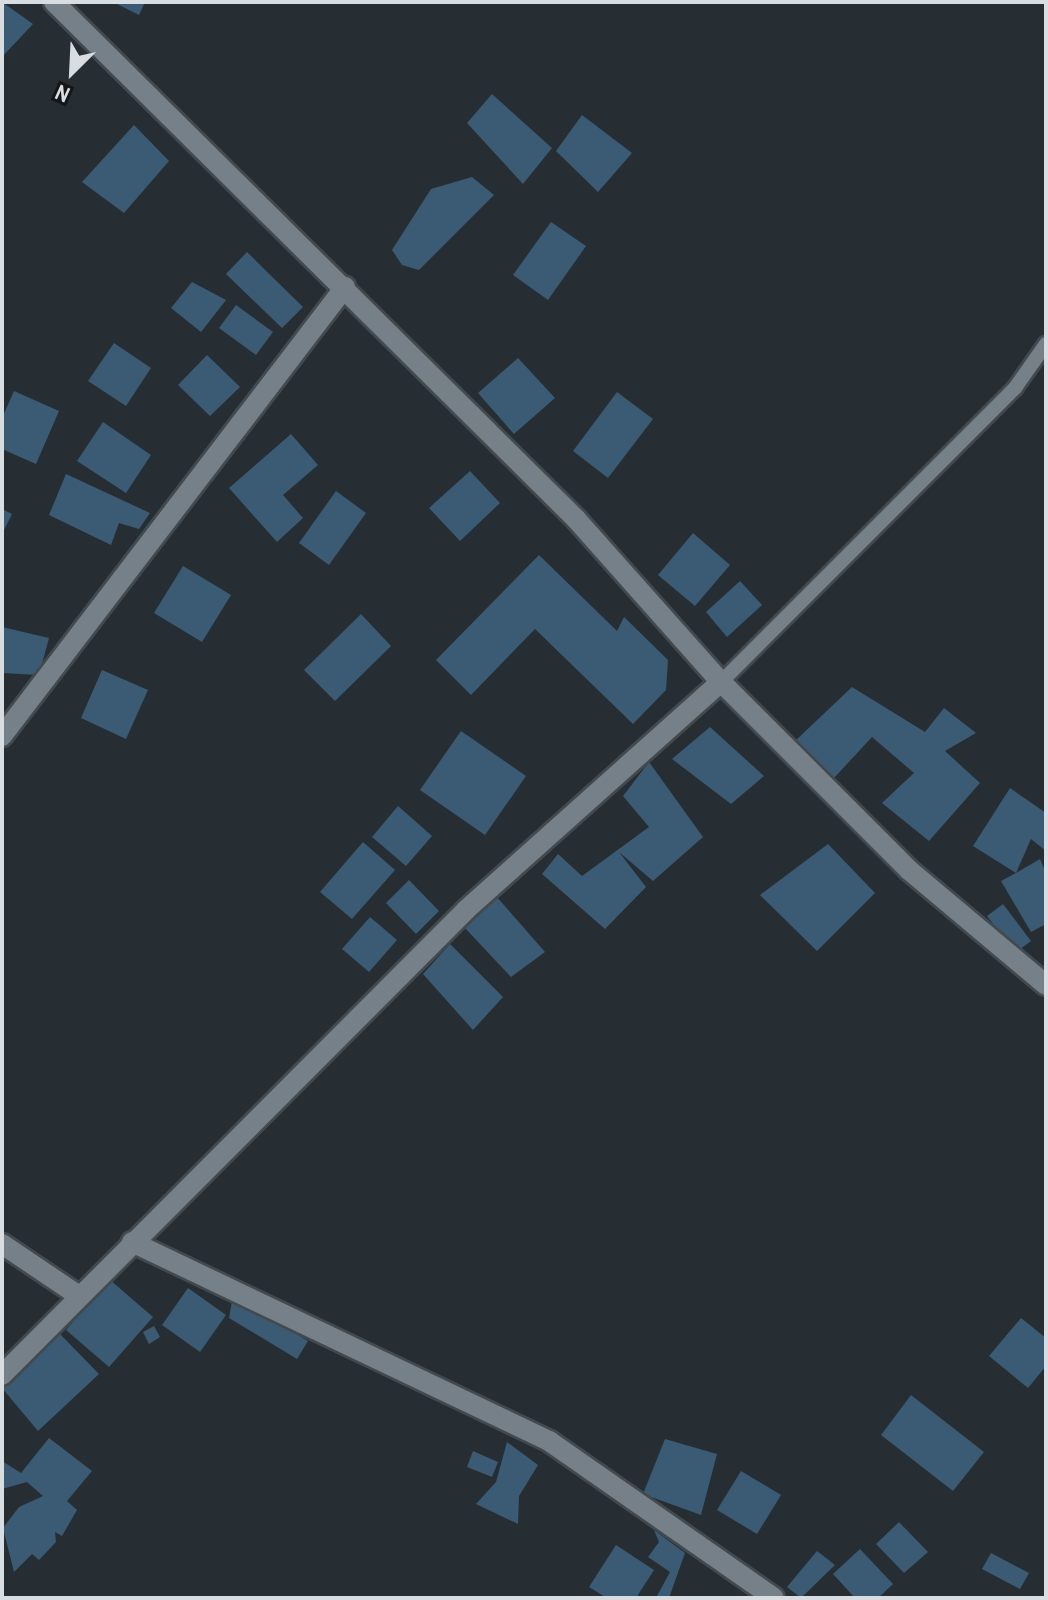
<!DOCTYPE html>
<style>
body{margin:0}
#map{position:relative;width:1048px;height:1600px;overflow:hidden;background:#262e34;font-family:"Archivo Narrow",sans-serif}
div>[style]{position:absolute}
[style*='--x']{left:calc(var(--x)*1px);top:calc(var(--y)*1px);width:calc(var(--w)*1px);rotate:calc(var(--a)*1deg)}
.building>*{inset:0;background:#3a5b73}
.roads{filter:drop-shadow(2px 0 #434a4f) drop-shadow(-2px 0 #434a4f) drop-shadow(0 2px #434a4f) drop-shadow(0 -2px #434a4f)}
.lane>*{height:14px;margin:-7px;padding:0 7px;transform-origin:7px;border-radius:7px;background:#768088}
.street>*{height:20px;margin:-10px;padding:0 10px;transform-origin:10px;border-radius:10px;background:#768088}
span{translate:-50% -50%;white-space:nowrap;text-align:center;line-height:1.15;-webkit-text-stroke:6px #121618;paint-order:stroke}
.frame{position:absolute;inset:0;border:4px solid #d8dde1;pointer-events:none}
.north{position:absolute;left:32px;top:32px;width:80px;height:80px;-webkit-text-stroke:6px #121618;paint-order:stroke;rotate:204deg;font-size:22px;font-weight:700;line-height:32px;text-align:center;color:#d8dde1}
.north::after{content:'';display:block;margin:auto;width:28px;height:36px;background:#d8dde1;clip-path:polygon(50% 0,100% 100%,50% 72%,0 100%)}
</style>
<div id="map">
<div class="building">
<i style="clip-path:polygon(2px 2px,33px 24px,2px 57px)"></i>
<i style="clip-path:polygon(113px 2px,145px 2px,139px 15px)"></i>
<i style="clip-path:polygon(492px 94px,552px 148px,523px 184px,467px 123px)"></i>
<i style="clip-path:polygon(582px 115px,632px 153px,598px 192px,556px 151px)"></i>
<i style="clip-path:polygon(134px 125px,169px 161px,124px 213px,82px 182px)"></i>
<i style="clip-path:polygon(472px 177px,494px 195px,419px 270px,402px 265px,392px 250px,431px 189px)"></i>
<i style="clip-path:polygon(551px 222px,586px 246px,548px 300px,513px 275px)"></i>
<i style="clip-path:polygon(247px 252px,303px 307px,282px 328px,226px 274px)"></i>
<i style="clip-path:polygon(192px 282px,226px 300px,201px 332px,171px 308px)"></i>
<i style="clip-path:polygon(236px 305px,273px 332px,256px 355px,219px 328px)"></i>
<i style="clip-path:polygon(114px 343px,151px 368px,126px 406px,88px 381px)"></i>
<i style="clip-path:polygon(207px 355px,240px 387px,210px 416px,178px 385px)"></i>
<i style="clip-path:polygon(518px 358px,555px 398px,514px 434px,478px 393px)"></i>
<i style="clip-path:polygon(14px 391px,59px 411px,36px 464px,2px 449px,2px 418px)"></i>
<i style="clip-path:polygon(617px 392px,653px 419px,608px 478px,573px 451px)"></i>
<i style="clip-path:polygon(103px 422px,151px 455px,126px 493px,77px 461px)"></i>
<i style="clip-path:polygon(291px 434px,318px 465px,283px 495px,303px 518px,277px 542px,229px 488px)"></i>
<i style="clip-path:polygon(470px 471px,500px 503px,460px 541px,429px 508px)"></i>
<i style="clip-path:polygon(66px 474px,150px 513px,139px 529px,119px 523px,111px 545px,49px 515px)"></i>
<i style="clip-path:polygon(336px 491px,366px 513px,329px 565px,299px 543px)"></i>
<i style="clip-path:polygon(2px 509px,12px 514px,2px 534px)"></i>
<i style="clip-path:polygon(693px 533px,730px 565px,695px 606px,658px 575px)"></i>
<i style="clip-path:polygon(539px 555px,617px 631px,624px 617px,668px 660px,666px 690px,633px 724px,535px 629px,471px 695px,436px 660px)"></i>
<i style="clip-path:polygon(183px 566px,231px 595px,202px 642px,154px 613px)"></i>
<i style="clip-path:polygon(740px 581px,762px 605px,727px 637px,706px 612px)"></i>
<i style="clip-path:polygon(361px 614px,391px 646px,335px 701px,304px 670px)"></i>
<i style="clip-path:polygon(2px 627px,49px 638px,39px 675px,2px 673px)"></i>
<i style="clip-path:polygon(102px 670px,148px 690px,126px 739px,81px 718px)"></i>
<i style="clip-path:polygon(852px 687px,925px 732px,944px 708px,976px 733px,945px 751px,980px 783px,929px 841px,882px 803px,914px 773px,872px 737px,834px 778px,794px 742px)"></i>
<i style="clip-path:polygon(710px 727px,764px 776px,731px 804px,672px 759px)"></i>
<i style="clip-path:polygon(461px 731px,526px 776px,485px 835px,420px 790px)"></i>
<i style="clip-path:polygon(649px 762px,703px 837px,653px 881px,619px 852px,646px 887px,605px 929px,542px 874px,558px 854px,582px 876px,649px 827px,623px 796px)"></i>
<i style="clip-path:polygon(1010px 788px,1046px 813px,1046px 851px,1031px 839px,1016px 873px,1040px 859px,1046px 873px,1046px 924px,1031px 932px,1001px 881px,1016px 873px,973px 846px)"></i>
<i style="clip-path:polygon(398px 806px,432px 836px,406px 866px,372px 837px)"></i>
<i style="clip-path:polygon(363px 842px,395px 870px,352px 919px,320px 892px)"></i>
<i style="clip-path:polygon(828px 844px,875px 893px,817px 951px,760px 895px)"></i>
<i style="clip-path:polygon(409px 880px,439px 911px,416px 934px,386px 903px)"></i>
<i style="clip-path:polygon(496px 896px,545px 952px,511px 977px,465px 928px)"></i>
<i style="clip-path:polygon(1003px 904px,1031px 941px,1015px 953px,987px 916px)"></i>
<i style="clip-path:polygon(370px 917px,397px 940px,369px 972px,342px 949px)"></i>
<i style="clip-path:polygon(450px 944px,503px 997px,473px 1030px,423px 974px)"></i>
<i style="clip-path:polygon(109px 1279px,153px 1317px,109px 1367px,66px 1330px)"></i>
<i style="clip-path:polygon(188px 1288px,226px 1315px,200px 1352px,162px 1325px)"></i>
<i style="clip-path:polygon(233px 1296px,308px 1341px,297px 1359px,229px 1318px)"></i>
<i style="clip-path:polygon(1021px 1318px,1046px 1338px,1046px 1366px,1028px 1388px,989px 1356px)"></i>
<i style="clip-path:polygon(154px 1326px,160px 1337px,149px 1344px,143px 1332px)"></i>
<i style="clip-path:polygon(60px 1334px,99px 1374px,38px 1431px,2px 1388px)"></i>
<i style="clip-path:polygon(911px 1395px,984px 1452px,953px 1491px,881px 1435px)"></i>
<i style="clip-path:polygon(49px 1438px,92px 1471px,67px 1501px,77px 1510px,62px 1536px,55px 1532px,56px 1542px,39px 1560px,32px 1554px,14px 1572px,3px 1528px,19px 1507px,43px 1496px,27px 1482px,2px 1489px,2px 1461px,21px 1473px)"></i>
<i style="clip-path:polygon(665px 1439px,717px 1454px,701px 1515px,643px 1494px)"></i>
<i style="clip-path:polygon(507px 1442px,538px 1465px,519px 1496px,518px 1524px,476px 1504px,496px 1482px)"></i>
<i style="clip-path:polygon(473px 1451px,498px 1462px,492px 1477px,467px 1467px)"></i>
<i style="clip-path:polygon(741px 1471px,781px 1495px,757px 1534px,717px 1510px)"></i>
<i style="clip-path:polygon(899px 1522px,928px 1552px,904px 1573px,876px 1544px)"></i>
<i style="clip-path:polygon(654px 1530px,685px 1553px,669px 1598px,646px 1598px,657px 1596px,670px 1572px,648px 1557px,659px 1542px)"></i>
<i style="clip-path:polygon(616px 1545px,654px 1570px,636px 1598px,607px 1598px,589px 1587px)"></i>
<i style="clip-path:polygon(860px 1549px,893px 1584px,878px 1598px,855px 1598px,833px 1574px)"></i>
<i style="clip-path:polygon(817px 1551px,835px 1565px,801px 1598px,787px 1587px)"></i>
<i style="clip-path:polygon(991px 1553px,1029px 1573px,1020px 1589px,982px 1569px)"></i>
</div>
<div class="roads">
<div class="lane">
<i style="--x:721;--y:682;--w:416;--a:-45"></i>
<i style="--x:1015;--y:388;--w:54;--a:-54.8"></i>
</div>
<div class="street">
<i style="--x:54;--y:2;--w:736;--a:44.72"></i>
<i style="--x:577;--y:520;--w:217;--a:48.4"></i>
<i style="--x:721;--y:682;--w:266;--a:45"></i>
<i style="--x:909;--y:870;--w:179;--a:40"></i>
<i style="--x:2;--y:736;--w:565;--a:-52.62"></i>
<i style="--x:132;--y:1242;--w:462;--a:25.5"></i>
<i style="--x:549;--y:1441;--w:274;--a:34.9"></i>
<i style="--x:2;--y:1244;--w:93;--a:34"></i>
<i style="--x:2;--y:1375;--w:658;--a:-45.06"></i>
<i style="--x:467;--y:909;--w:341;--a:-41.8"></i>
</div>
</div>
<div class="frame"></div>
<div class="north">N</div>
</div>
